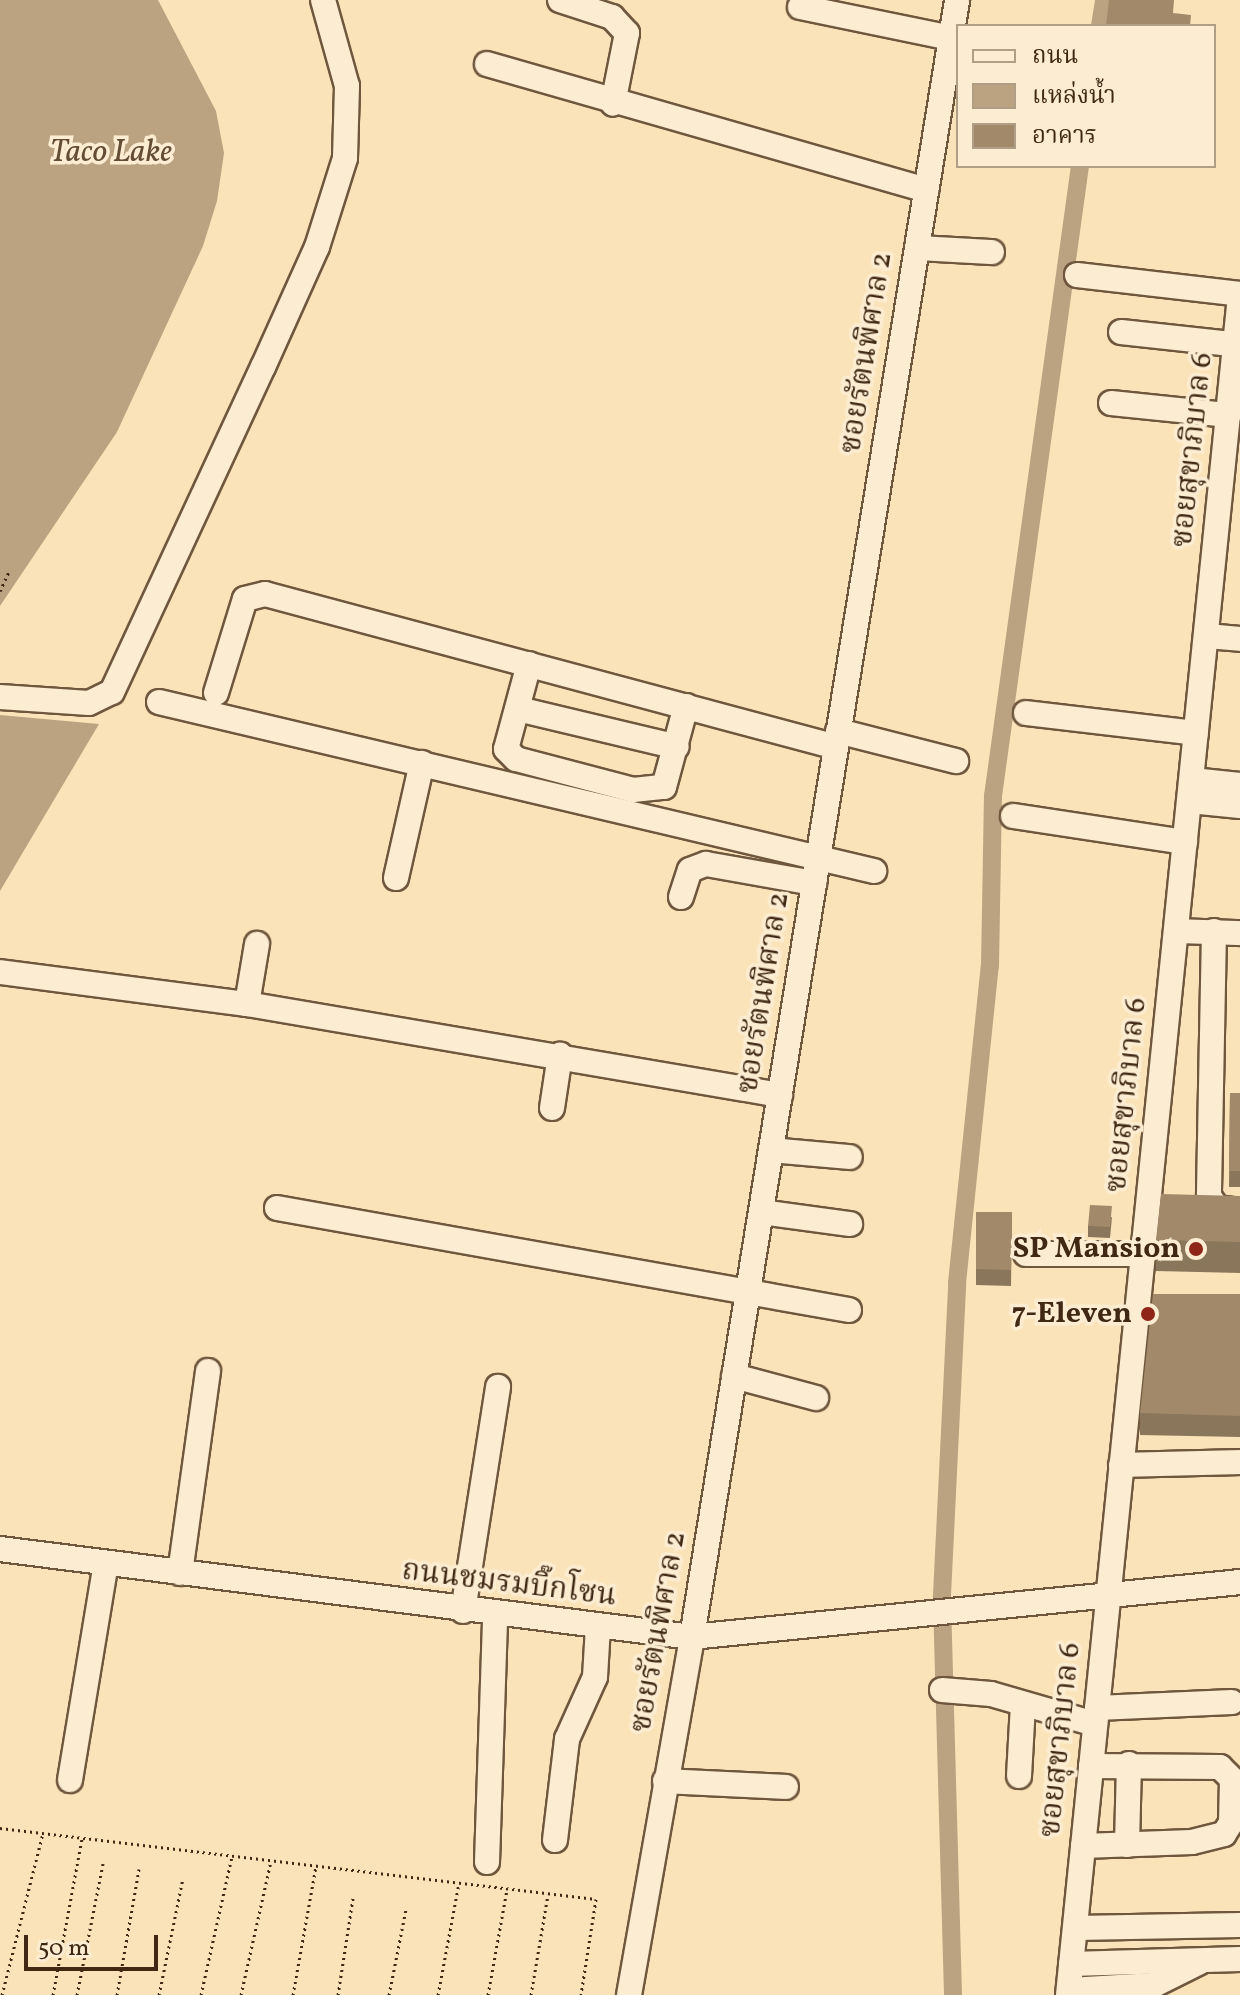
<!DOCTYPE html>
<meta charset="utf-8">
<style>
body{margin:0}
#map{position:relative;width:1240px;height:1995px;overflow:hidden;background:#fbe3b9;font-family:Vollkorn,"Noto Serif Thai",serif}
div>[style]{position:absolute}
[style*='--x']{left:calc(var(--x)*1px);top:calc(var(--y)*1px);width:calc(var(--w)*1px);rotate:calc(var(--a)*1deg)}
.water>*{inset:0;background:#bba381}
.canal>*{height:18px;margin:-9px;padding:0 9px;transform-origin:9px;border-radius:9px;background:#bba381}
.path>*{height:3px;margin-top:-1.5px;transform-origin:0;background:repeating-linear-gradient(90deg,#402815 0 2px,transparent 0 6px)}
.roads{filter:drop-shadow(2px 0 #6f573e) drop-shadow(-2px 0 #6f573e) drop-shadow(0 2px #6f573e) drop-shadow(0 -2px #6f573e)}
.minor>*{height:24px;margin:-12px;padding:0 12px;transform-origin:12px;border-radius:12px;background:#fcedd2}
.wall>*{inset:0;background:#8a765b}
.building>*{inset:0;background:#a1896a}
.dots>*{width:22px;height:22px;translate:-50% -50%;box-sizing:border-box;border:4px solid #fcedd2;border-radius:50%}
span{translate:-50% -50%;white-space:nowrap;text-align:center;line-height:1.15;-webkit-text-stroke:7px #fcedd2;paint-order:stroke}
.street-label{font-size:30px;color:#402815}
.poi-label{font-size:30px;color:#402815;font-weight:700}
.right{translate:-100% -50%;text-align:right}
.water-label{font-size:32px;color:#654d35;font-style:italic}
.legend{position:absolute;left:956px;top:24px;width:260px;height:144px;box-sizing:border-box;background:#fcedd2;border:2px solid #b19e86;margin:0;padding:10px 14px;list-style:none;font-size:24px;color:#402815}
.legend li{display:flex;align-items:center;gap:16px;height:40px}
.legend b{width:40px;border:2px solid #b19e86}
.scale{position:absolute;left:24px;top:1935px;width:134px;height:36px;box-sizing:border-box;border:4px solid #402815;border-top:0;padding-left:10px;font-size:24px;line-height:28px;white-space:nowrap;color:#402815;-webkit-text-stroke:6px #fcedd2;paint-order:stroke}
</style>
<div id="map">
<div class="water">
<i style="clip-path:polygon(0 0,158px 0,216px 111px,224px 153px,217px 201px,203px 246px,117px 432px,0 606px)"></i>
<i style="clip-path:polygon(0 715px,99px 724px,0 891px)"></i>
</div>
<div class="canal">
<i style="--x:1100;--y:26;--w:26;--a:-81"></i>
<i style="--x:953;--y:1995;--w:400;--a:-91.6"></i>
<i style="--x:942;--y:1595;--w:312;--a:-87.2"></i>
<i style="--x:957;--y:1283;--w:319;--a:-84.1"></i>
<i style="--x:990;--y:966;--w:170;--a:-89"></i>
<i style="--x:993;--y:796;--w:636;--a:-82.14"></i>
</div>
<div class="path">
<i style="--x:0;--y:591;--w:23;--a:-65"></i>
<i style="--x:0;--y:1828;--w:600;--a:6.79"></i>
<i style="--x:596;--y:1899;--w:97;--a:98.9"></i>
<i style="--x:2;--y:1995;--w:167;--a:-75.8"></i>
<i style="--x:53;--y:1995;--w:160;--a:-79.5"></i>
<i style="--x:77;--y:1995;--w:134;--a:-78.8"></i>
<i style="--x:117;--y:1995;--w:128;--a:-80.1"></i>
<i style="--x:159;--y:1995;--w:119;--a:-78.4"></i>
<i style="--x:201;--y:1995;--w:142;--a:-77.4"></i>
<i style="--x:241;--y:1995;--w:137;--a:-77.4"></i>
<i style="--x:293;--y:1995;--w:131;--a:-79.9"></i>
<i style="--x:338;--y:1995;--w:98;--a:-81.2"></i>
<i style="--x:389;--y:1995;--w:88;--a:-78.8"></i>
<i style="--x:438;--y:1995;--w:114;--a:-79.4"></i>
<i style="--x:488;--y:1995;--w:108;--a:-79.8"></i>
<i style="--x:531;--y:1995;--w:102;--a:-80.4"></i>
</div>
<div class="roads">
<div class="minor">
<i style="--x:560;--y:0;--w:55;--a:18.1"></i>
<i style="--x:612;--y:17;--w:22;--a:47"></i>
<i style="--x:627;--y:33;--w:72;--a:101.2"></i>
<i style="--x:800;--y:7;--w:154;--a:11.6"></i>
<i style="--x:487;--y:64;--w:457;--a:16"></i>
<i style="--x:917;--y:248;--w:75;--a:3.1"></i>
<i style="--x:1077;--y:275;--w:164;--a:6.6"></i>
<i style="--x:1121;--y:332;--w:120;--a:6.2"></i>
<i style="--x:1111;--y:403;--w:118;--a:5.9"></i>
<i style="--x:1207;--y:636;--w:33;--a:5"></i>
<i style="--x:529;--y:664;--w:88;--a:105.1"></i>
<i style="--x:506;--y:749;--w:14;--a:45"></i>
<i style="--x:516;--y:759;--w:121;--a:14.8"></i>
<i style="--x:633;--y:790;--w:31;--a:-6"></i>
<i style="--x:664;--y:787;--w:84;--a:-74.8"></i>
<i style="--x:216;--y:693;--w:98;--a:-72.9"></i>
<i style="--x:245;--y:599;--w:21;--a:-14"></i>
<i style="--x:265;--y:594;--w:591;--a:15"></i>
<i style="--x:0;--y:697;--w:89;--a:3.9"></i>
<i style="--x:89;--y:703;--w:25;--a:-26"></i>
<i style="--x:112;--y:692;--w:358;--a:-65.1"></i>
<i style="--x:263;--y:367;--w:132;--a:-65.8"></i>
<i style="--x:317;--y:247;--w:93;--a:-72.5"></i>
<i style="--x:345;--y:158;--w:72;--a:-88.4"></i>
<i style="--x:347;--y:86;--w:89;--a:-105.6"></i>
<i style="--x:159;--y:702;--w:735;--a:13.3"></i>
<i style="--x:518;--y:709;--w:163;--a:13.4"></i>
<i style="--x:1026;--y:713;--w:171;--a:6.7"></i>
<i style="--x:838;--y:731;--w:122;--a:14.3"></i>
<i style="--x:1192;--y:780;--w:48;--a:5.9"></i>
<i style="--x:1190;--y:801;--w:50;--a:5.7"></i>
<i style="--x:1013;--y:816;--w:174;--a:8.6"></i>
<i style="--x:396;--y:878;--w:118;--a:-77.3"></i>
<i style="--x:681;--y:897;--w:28;--a:-72"></i>
<i style="--x:690;--y:870;--w:17;--a:-21"></i>
<i style="--x:706;--y:864;--w:110;--a:10"></i>
<i style="--x:1176;--y:931;--w:64;--a:1.8"></i>
<i style="--x:1214;--y:931;--w:265;--a:91.1"></i>
<i style="--x:1209;--y:1196;--w:14;--a:56"></i>
<i style="--x:1217;--y:1208;--w:23;--a:7"></i>
<i style="--x:0;--y:972;--w:249;--a:7.4"></i>
<i style="--x:247;--y:1004;--w:541;--a:9.69"></i>
<i style="--x:247;--y:1004;--w:61;--a:-80.5"></i>
<i style="--x:552;--y:1108;--w:54;--a:-81.4"></i>
<i style="--x:771;--y:1150;--w:79;--a:5.1"></i>
<i style="--x:277;--y:1208;--w:581;--a:10.11"></i>
<i style="--x:761;--y:1212;--w:90;--a:7.7"></i>
<i style="--x:1026;--y:1254;--w:117;--a:0"></i>
<i style="--x:734;--y:1376;--w:85;--a:15"></i>
<i style="--x:1121;--y:1465;--w:119;--a:-1.4"></i>
<i style="--x:0;--y:1549;--w:698;--a:7.25"></i>
<i style="--x:692;--y:1637;--w:551;--a:-5.73"></i>
<i style="--x:180;--y:1573;--w:204;--a:-82.1"></i>
<i style="--x:463;--y:1611;--w:227;--a:-81.1"></i>
<i style="--x:942;--y:1690;--w:49;--a:4.7"></i>
<i style="--x:991;--y:1694;--w:108;--a:16.1"></i>
<i style="--x:1097;--y:1708;--w:135;--a:-2.5"></i>
<i style="--x:1019;--y:1776;--w:72;--a:-86.8"></i>
<i style="--x:70;--y:1780;--w:220;--a:-80.6"></i>
<i style="--x:665;--y:1781;--w:121;--a:2.8"></i>
<i style="--x:555;--y:1840;--w:102;--a:-83.2"></i>
<i style="--x:567;--y:1739;--w:68;--a:-65.7"></i>
<i style="--x:595;--y:1677;--w:50;--a:-86.6"></i>
<i style="--x:1127;--y:1845;--w:81;--a:-88.6"></i>
<i style="--x:1083;--y:1846;--w:109;--a:-2.1"></i>
<i style="--x:1192;--y:1842;--w:33;--a:-14"></i>
<i style="--x:1224;--y:1834;--w:13;--a:-58"></i>
<i style="--x:1231;--y:1823;--w:44;--a:-88.7"></i>
<i style="--x:1232;--y:1779;--w:17;--a:-135"></i>
<i style="--x:1220;--y:1767;--w:129;--a:-179.6"></i>
<i style="--x:487;--y:1862;--w:246;--a:-88.1"></i>
<i style="--x:1075;--y:1928;--w:165;--a:-1"></i>
<i style="--x:1071;--y:1964;--w:169;--a:-1.7"></i>
<i style="--x:1069;--y:1990;--w:85;--a:-3.4"></i>
<i style="--x:1154;--y:1985;--w:51;--a:-26.6"></i>
<i style="--x:629;--y:1995;--w:364;--a:-80"></i>
<i style="--x:692;--y:1637;--w:1658;--a:-80.8"></i>
<i style="--x:1068;--y:1995;--w:1707;--a:-84.22"></i>
</div>
</div>
<div class="wall">
<i style="clip-path:polygon(1230px 1093px,1240px 1093px,1240px 1187px,1229px 1187px)"></i>
<i style="clip-path:polygon(1240px 1196px,1240px 1273px,1156px 1271px,1156px 1240px)"></i>
<i style="clip-path:polygon(976px 1212px,1012px 1212px,1011px 1286px,976px 1285px)"></i>
<i style="clip-path:polygon(1112px 1217px,1110px 1238px,1088px 1237px,1088px 1226px)"></i>
<i style="clip-path:polygon(1240px 1294px,1240px 1437px,1140px 1435px,1140px 1413px)"></i>
</div>
<div class="building">
<i style="clip-path:polygon(1109px 0,1174px 0,1173px 13px,1191px 15px,1190px 26px,1106px 26px)"></i>
<i style="clip-path:polygon(1230px 1093px,1240px 1093px,1240px 1171px,1229px 1171px)"></i>
<i style="clip-path:polygon(1161px 1194px,1240px 1196px,1240px 1242px,1156px 1240px)"></i>
<i style="clip-path:polygon(1090px 1205px,1112px 1206px,1110px 1227px,1088px 1226px)"></i>
<i style="clip-path:polygon(976px 1212px,1012px 1212px,1011px 1270px,976px 1269px)"></i>
<i style="clip-path:polygon(1153px 1294px,1240px 1294px,1240px 1416px,1140px 1413px)"></i>
</div>
<div class="dots">
<i style="left:1196px;top:1249px;background:#8f2418"></i>
<i style="left:1148px;top:1314px;background:#8f2418"></i>
</div>
<div class="street-label">
<span style="left:867px;top:353px;rotate:-81deg">ซอยรัตนพิศาล 2</span>
<span style="left:1193px;top:450px;rotate:-84deg">ซอยสุขาภิบาล 6</span>
<span style="left:764px;top:993px;rotate:-81deg">ซอยรัตนพิศาล 2</span>
<span style="left:1127px;top:1095px;rotate:-84deg">ซอยสุขาภิบาล 6</span>
<span style="left:509px;top:1584px;rotate:7deg">ถนนชมรมบิ๊กโซน</span>
<span style="left:659px;top:1632px;rotate:-80deg">ซอยรัตนพิศาล 2</span>
<span style="left:1061px;top:1740px;rotate:-84deg">ซอยสุขาภิบาล 6</span>
</div>
<div class="poi-label">
<span class="right" style="left:1180px;top:1249px">SP Mansion</span>
<span class="right" style="left:1132px;top:1314px">7-Eleven</span>
</div>
<div class="water-label">
<span style="left:111px;top:153px">Taco Lake</span>
</div>
<ul class="legend">
<li><b style="height:10px;background:#fcedd2"></b>ถนน</li>
<li><b style="height:22px;background:#bba381"></b>แหล่งน้ำ</li>
<li><b style="height:22px;background:#a1896a"></b>อาคาร</li>
</ul>
<div class="scale">50 m</div>
</div>
